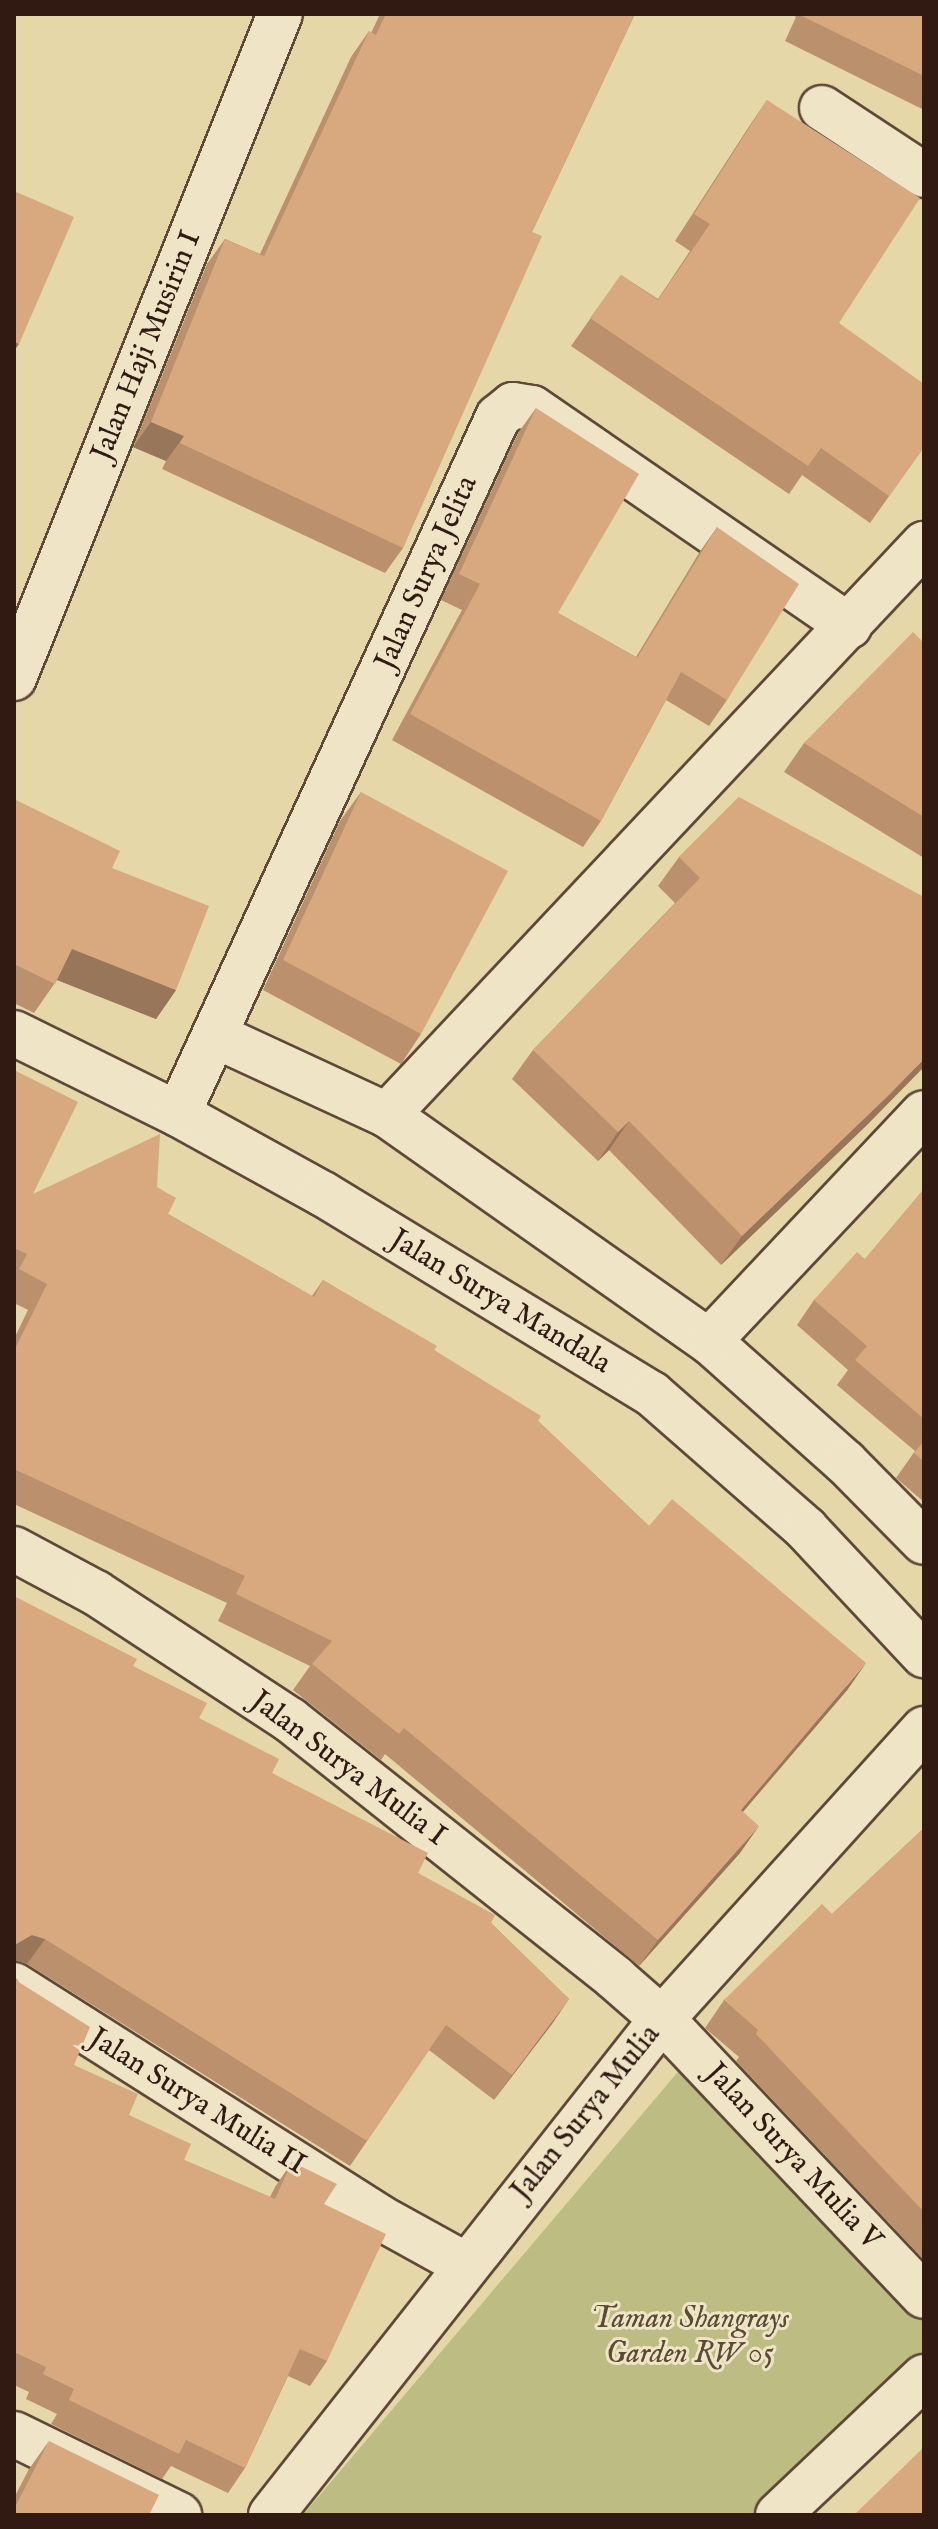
<!DOCTYPE html>
<style>
body{margin:0}
#map{position:relative;width:938px;height:2529px;overflow:hidden;background:#e6d7a8;font-family:"IM FELL English",serif}
div>[style]{position:absolute}
[style*='--x']{left:calc(var(--x)*1px);top:calc(var(--y)*1px);width:calc(var(--w)*1px);rotate:calc(var(--a)*1deg)}
.green>*{inset:0;background:#bcbc83}
.roads{filter:drop-shadow(2px 0 #5e4938) drop-shadow(-2px 0 #5e4938) drop-shadow(0 2px #5e4938) drop-shadow(0 -2px #5e4938)}
.street>*{height:44px;margin:-22px;padding:0 22px;transform-origin:22px;border-radius:22px;background:#efe5c6}
.wall>*{inset:0;background:#ba906d}
.shaded-wall>*{inset:0;background:#977659}
.building>*{inset:0;background:#d8a87f}
span{translate:-50% -50%;white-space:nowrap;text-align:center;line-height:1.15;-webkit-text-stroke:6px #efe5c6;paint-order:stroke}
.street-label{font-size:30px;color:#301a12}
.park-label{font-size:30px;color:#5a4b34;font-style:italic}
.frame{position:absolute;inset:0;border:16px solid #301a12;pointer-events:none}
</style>
<div id="map">
<div class="green">
<i style="clip-path:polygon(682px 2067px,924px 2318px,924px 2364px,764px 2515px,303px 2515px)"></i>
</div>
<div class="roads">
<div class="street">
<i style="--x:822;--y:108;--w:122;--a:33.3"></i>
<i style="--x:14;--y:678;--w:715;--a:-68.17"></i>
<i style="--x:14;--y:1033;--w:183;--a:26.3"></i>
<i style="--x:178;--y:1114;--w:166;--a:28.9"></i>
<i style="--x:323;--y:1194;--w:385;--a:31.3"></i>
<i style="--x:652;--y:1394;--w:205;--a:41.2"></i>
<i style="--x:806;--y:1529;--w:173;--a:46.9"></i>
<i style="--x:216;--y:1036;--w:188;--a:24.8"></i>
<i style="--x:387;--y:1115;--w:393;--a:35.1"></i>
<i style="--x:709;--y:1341;--w:182;--a:41.7"></i>
<i style="--x:845;--y:1462;--w:112;--a:45.4"></i>
<i style="--x:178;--y:1114;--w:767;--a:-65.34"></i>
<i style="--x:498;--y:417;--w:19;--a:-39"></i>
<i style="--x:513;--y:405;--w:19;--a:9"></i>
<i style="--x:532;--y:408;--w:385;--a:34.5"></i>
<i style="--x:387;--y:1115;--w:784;--a:-46.76"></i>
<i style="--x:709;--y:1341;--w:313;--a:-46.7"></i>
<i style="--x:14;--y:1549;--w:93;--a:28.2"></i>
<i style="--x:96;--y:1593;--w:232;--a:33.2"></i>
<i style="--x:290;--y:1720;--w:415;--a:38.4"></i>
<i style="--x:615;--y:1978;--w:62;--a:41.1"></i>
<i style="--x:662;--y:2019;--w:381;--a:46.6"></i>
<i style="--x:14;--y:1985;--w:432;--a:32.4"></i>
<i style="--x:379;--y:2217;--w:97;--a:28.9"></i>
<i style="--x:14;--y:2434;--w:184;--a:26.1"></i>
<i style="--x:271;--y:2515;--w:632;--a:-51.75"></i>
<i style="--x:662;--y:2019;--w:391;--a:-47.9"></i>
<i style="--x:778;--y:2515;--w:201;--a:-43.4"></i>
</div>
</div>
<div class="wall">
<i style="clip-path:polygon(380px 14px,635px 14px,532px 232px,403px 548px,385px 573px,162px 469px,166px 461px,133px 447px,207px 264px,225px 239px,260px 254px,351px 57px,369px 31px,371px 33px)"></i>
<i style="clip-path:polygon(791px 14px,924px 14px,924px 110px,785px 41px,796px 17px)"></i>
<i style="clip-path:polygon(767px 100px,839px 323px,924px 447px,870px 523px,802px 475px,789px 494px,571px 346px,621px 275px,658px 299px,690px 251px,675px 241px,748px 128px)"></i>
<i style="clip-path:polygon(536px 408px,558px 613px,636px 657px,699px 553px,717px 527px,727px 700px,709px 726px,666px 700px,601px 821px,583px 847px,392px 740px,462px 610px,441px 600px,518px 433px)"></i>
<i style="clip-path:polygon(924px 643px,924px 858px,784px 772px,804px 743px)"></i>
<i style="clip-path:polygon(361px 792px,421px 1034px,401px 1064px,263px 990px,340px 821px)"></i>
<i style="clip-path:polygon(739px 797px,869px 1123px,721px 1265px,609px 1150px,598px 1161px,512px 1079px,533px 1050px,675px 903px,658px 886px,679px 857px)"></i>
<i style="clip-path:polygon(14px 799px,112px 868px,176px 990px,156px 1019px,57px 980px,34px 1013px,14px 1003px)"></i>
<i style="clip-path:polygon(14px 1070px,33px 1194px,157px 1187px,168px 1214px,312px 1296px,323px 1280px,434px 1350px,538px 1421px,649px 1526px,848px 1689px,743px 1812px,740px 1853px,639px 1966px,385px 1754px,381px 1760px,293px 1690px,310px 1666px,218px 1621px,227px 1603px,14px 1504px,14px 1339px,28px 1310px,14px 1303px)"></i>
<i style="clip-path:polygon(924px 1189px,924px 1502px,896px 1478px,915px 1451px,837px 1385px,848px 1370px,797px 1325px,814px 1300px,865px 1259px)"></i>
<i style="clip-path:polygon(133px 1666px,199px 1718px,272px 1773px,491px 1923px,569px 1999px,494px 2100px,429px 2050px,350px 2166px,27px 1964px,14px 1960px)"></i>
<i style="clip-path:polygon(924px 1828px,924px 2260px,736px 2061px,739px 2057px,705px 2028px,724px 2000px,832px 1914px)"></i>
<i style="clip-path:polygon(14px 1975px,74px 2065px,129px 2115px,184px 2160px,270px 2197px,275px 2187px,292px 2162px,324px 2204px,327px 2361px,310px 2386px,288px 2376px,245px 2468px,228px 2493px,171px 2466px,162px 2479px,51px 2424px,57px 2414px,26px 2399px,29px 2392px,14px 2385px)"></i>
<i style="clip-path:polygon(49px 2441px,14px 2515px,14px 2498px,29px 2469px)"></i>
</div>
<div class="shaded-wall">
<i style="clip-path:polygon(14px 341px,19px 344px,14px 351px)"></i>
<i style="clip-path:polygon(151px 422px,184px 436px,166px 461px,133px 447px)"></i>
<i style="clip-path:polygon(72px 949px,176px 990px,156px 1019px,52px 978px)"></i>
<i style="clip-path:polygon(924px 1059px,924px 1067px,869px 1123px,721px 1265px,742px 1236px)"></i>
<i style="clip-path:polygon(629px 1121px,609px 1150px,598px 1161px,618px 1132px)"></i>
<i style="clip-path:polygon(866px 1663px,848px 1689px,722px 1836px,741px 1810px)"></i>
<i style="clip-path:polygon(759px 1826px,740px 1853px,639px 1966px,658px 1940px)"></i>
<i style="clip-path:polygon(32px 1935px,45px 1939px,27px 1964px,14px 1960px,14px 1945px)"></i>
<i style="clip-path:polygon(569px 1999px,552px 2024px,494px 2100px,512px 2075px)"></i>
</div>
<div class="building">
<i style="clip-path:polygon(386px 14px,635px 14px,532px 232px,542px 236px,403px 548px,180px 443px,184px 436px,151px 422px,225px 239px,264px 256px,369px 31px,376px 35px)"></i>
<i style="clip-path:polygon(803px 14px,924px 14px,924px 76px,802px 16px)"></i>
<i style="clip-path:polygon(767px 100px,920px 198px,839px 323px,924px 384px,924px 447px,889px 496px,821px 448px,808px 466px,590px 318px,621px 275px,658px 300px,710px 224px,694px 214px)"></i>
<i style="clip-path:polygon(14px 191px,74px 217px,19px 344px,14px 341px)"></i>
<i style="clip-path:polygon(536px 408px,639px 474px,558px 613px,637px 658px,717px 527px,799px 584px,727px 700px,681px 672px,601px 821px,410px 714px,480px 584px,459px 574px)"></i>
<i style="clip-path:polygon(913px 632px,924px 643px,924px 817px,804px 743px)"></i>
<i style="clip-path:polygon(361px 792px,508px 871px,421px 1034px,283px 960px)"></i>
<i style="clip-path:polygon(739px 797px,924px 897px,924px 1059px,890px 1094px,742px 1236px,629px 1121px,618px 1132px,533px 1050px,700px 878px,679px 857px)"></i>
<i style="clip-path:polygon(14px 799px,120px 851px,112px 868px,209px 906px,176px 990px,72px 949px,55px 984px,14px 964px)"></i>
<i style="clip-path:polygon(14px 1070px,78px 1102px,33px 1194px,160px 1134px,157px 1187px,176px 1198px,168px 1214px,314px 1297px,323px 1280px,437px 1346px,434px 1350px,541px 1416px,538px 1421px,649px 1526px,672px 1499px,866px 1663px,741px 1810px,759px 1826px,658px 1940px,404px 1728px,399px 1734px,312px 1664px,332px 1641px,236px 1594px,245px 1576px,14px 1469px,14px 1351px,47px 1284px,19px 1269px,27px 1254px,14px 1248px)"></i>
<i style="clip-path:polygon(924px 1189px,924px 1419px,855px 1360px,867px 1346px,814px 1300px,857px 1252px,865px 1259px)"></i>
<i style="clip-path:polygon(924px 1441px,924px 1462px,914px 1453px)"></i>
<i style="clip-path:polygon(14px 1596px,137px 1659px,133px 1666px,207px 1703px,199px 1718px,279px 1759px,272px 1773px,428px 1853px,418px 1873px,495px 1915px,491px 1923px,569px 1999px,512px 2075px,446px 2025px,367px 2141px,45px 1939px,32px 1935px,14px 1945px)"></i>
<i style="clip-path:polygon(924px 1828px,924px 2212px,756px 2034px,758px 2030px,724px 2000px,822px 1904px,832px 1914px)"></i>
<i style="clip-path:polygon(14px 1975px,17px 1981px,90px 2027px,74px 2065px,138px 2094px,129px 2115px,191px 2144px,184px 2160px,275px 2199px,292px 2162px,337px 2184px,324px 2204px,386px 2234px,327px 2361px,300px 2349px,245px 2468px,186px 2440px,179px 2454px,69px 2400px,74px 2389px,43px 2374px,46px 2367px,14px 2352px)"></i>
<i style="clip-path:polygon(49px 2441px,159px 2495px,149px 2515px,14px 2515px,14px 2509px)"></i>
<i style="clip-path:polygon(924px 2447px,924px 2515px,854px 2515px)"></i>
</div>
<div class="street-label">
<span style="left:147px;top:346px;rotate:-68deg">Jalan Haji Musirin I</span>
<span style="left:427px;top:573px;rotate:-66deg">Jalan Surya Jelita</span>
<span style="left:500px;top:1302px;rotate:31deg">Jalan Surya Mandala</span>
<span style="left:348px;top:1769px;rotate:37deg">Jalan Surya Mulia I</span>
<span style="left:197px;top:2102px;rotate:32deg">Jalan Surya Mulia II</span>
<span style="left:586px;top:2113px;rotate:-51deg">Jalan Surya Mulia</span>
<span style="left:793px;top:2157px;rotate:47deg">Jalan Surya Mulia V</span>
</div>
<div class="park-label">
<span style="left:690px;top:2336px">Taman Shangrays<br>Garden RW 05</span>
</div>
<div class="frame"></div>
</div>
